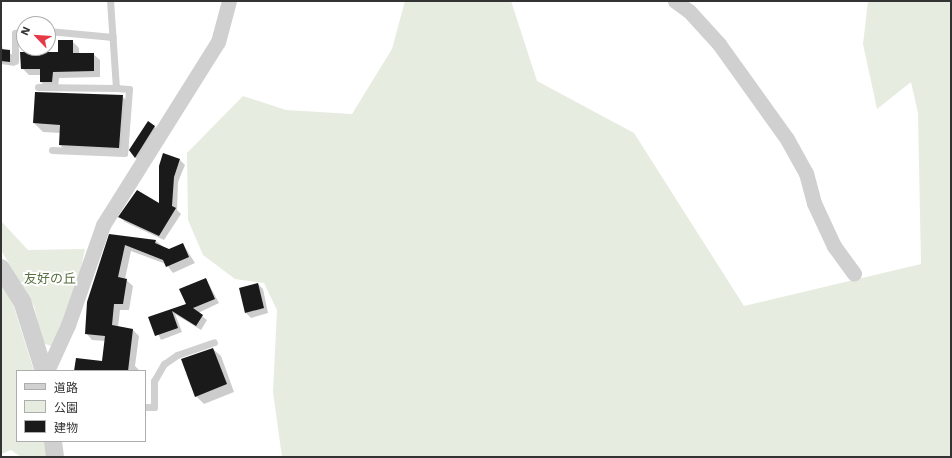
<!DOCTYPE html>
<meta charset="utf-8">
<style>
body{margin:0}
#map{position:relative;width:952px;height:458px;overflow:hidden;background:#fff;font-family:"Work Sans","Noto Sans JP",sans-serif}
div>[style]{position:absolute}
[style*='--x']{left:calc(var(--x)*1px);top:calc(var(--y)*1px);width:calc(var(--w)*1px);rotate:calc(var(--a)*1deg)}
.green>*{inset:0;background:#e6ecdf}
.shadow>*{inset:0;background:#0003}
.building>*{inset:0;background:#1a1a1a}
.service>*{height:7px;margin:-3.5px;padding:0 3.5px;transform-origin:3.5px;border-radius:3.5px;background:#d0d0d0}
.minor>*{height:15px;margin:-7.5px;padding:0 7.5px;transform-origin:7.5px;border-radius:7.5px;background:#d0d0d0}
.tertiary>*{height:18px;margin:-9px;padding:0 9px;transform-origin:9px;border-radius:9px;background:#d0d0d0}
span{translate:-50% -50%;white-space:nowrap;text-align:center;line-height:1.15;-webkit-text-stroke:4px #fff;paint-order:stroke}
.park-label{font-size:13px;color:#56703f}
.frame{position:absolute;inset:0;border:2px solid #333;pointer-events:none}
.legend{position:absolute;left:16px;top:370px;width:130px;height:72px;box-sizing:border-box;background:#fff;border:1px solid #adadad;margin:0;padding:5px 7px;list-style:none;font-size:12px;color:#333}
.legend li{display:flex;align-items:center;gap:8px;height:20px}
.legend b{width:20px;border:1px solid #adadad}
.north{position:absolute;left:16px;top:16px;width:40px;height:40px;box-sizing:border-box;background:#fff;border:1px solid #adadad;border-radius:50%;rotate:295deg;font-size:11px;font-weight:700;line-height:16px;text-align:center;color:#333}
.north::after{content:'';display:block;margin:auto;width:14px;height:18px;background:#e63946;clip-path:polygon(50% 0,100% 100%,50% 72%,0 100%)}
</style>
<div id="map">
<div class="green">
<i style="clip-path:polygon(405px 1px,511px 1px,537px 81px,634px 133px,744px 306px,921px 264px,918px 113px,911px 82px,877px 109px,863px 44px,868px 1px,951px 1px,951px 457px,282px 457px,273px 392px,277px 310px,264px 283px,235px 279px,203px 255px,188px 220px,187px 153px,243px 96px,286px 110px,352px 114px,392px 49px)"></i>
<i style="clip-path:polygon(1px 221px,28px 250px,85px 249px,76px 291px,53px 347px,43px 343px,34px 306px,1px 250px)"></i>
<i style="clip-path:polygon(1px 280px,12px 301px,34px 371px,17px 371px,17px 441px,49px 441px,52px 457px,21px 457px,11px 450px,1px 454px)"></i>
</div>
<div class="shadow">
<i style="clip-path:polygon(1px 41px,3px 50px,15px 56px,15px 66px,1px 64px)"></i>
<i style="clip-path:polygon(72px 41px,79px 48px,79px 54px,93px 54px,100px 60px,100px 77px,59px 78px,58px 88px,47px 88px,41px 82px,41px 75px,29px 75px,22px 68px,59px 53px)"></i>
<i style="clip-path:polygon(122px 96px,131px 105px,128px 156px,69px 154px,60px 145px,61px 133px,43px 132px,34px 123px)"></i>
<i style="clip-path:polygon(154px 126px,159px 131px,140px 162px,135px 157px)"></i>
<i style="clip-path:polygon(180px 160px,185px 165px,178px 182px,177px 210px,181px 214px,164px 240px,125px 222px,120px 217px,160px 205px)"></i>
<i style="clip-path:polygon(110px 235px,156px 241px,169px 251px,183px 244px,195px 263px,173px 273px,166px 264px,131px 251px,125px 279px,133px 286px,129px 310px,120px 310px,118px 327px,133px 330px,139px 336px,135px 366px,140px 371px,75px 371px,102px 362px,106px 341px,92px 340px,86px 333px)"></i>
<i style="clip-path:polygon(206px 279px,219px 303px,198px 313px,207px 320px,201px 330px,175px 314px,182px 332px,161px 340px,150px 317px,187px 305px)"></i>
<i style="clip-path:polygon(258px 284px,263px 289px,268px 313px,251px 318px,246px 313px)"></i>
<i style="clip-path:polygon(213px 349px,221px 356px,234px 392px,204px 404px,196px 396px)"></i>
</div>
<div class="building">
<i style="clip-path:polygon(58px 40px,73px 40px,73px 53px,94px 53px,94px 71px,53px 72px,52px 82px,40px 82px,40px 69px,21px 69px,20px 52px,58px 52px)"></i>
<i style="clip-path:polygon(1px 49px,10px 50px,10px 62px,1px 61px)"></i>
<i style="clip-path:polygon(35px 92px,123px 95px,119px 148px,59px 145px,60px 125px,33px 123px)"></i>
<i style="clip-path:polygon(148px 121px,155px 126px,135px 158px,129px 150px)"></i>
<i style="clip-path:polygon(163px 153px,180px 159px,174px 177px,172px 206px,176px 208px,159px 236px,118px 217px,137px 190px,159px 203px,159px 166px)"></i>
<i style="clip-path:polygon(109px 234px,156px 240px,155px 243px,169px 249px,183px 243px,189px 257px,166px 267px,163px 260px,125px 245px,118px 277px,127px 279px,123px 304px,114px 304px,112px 325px,133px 329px,128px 371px,74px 371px,76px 358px,102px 361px,105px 336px,85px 334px,87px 302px)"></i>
<i style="clip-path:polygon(206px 278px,215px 299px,193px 308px,203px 315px,196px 326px,172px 311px,178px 328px,155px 336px,148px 317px,186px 304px,179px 289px)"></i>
<i style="clip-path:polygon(258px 283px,264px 308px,245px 313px,239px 288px)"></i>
<i style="clip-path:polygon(213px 348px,227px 384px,195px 397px,181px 359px)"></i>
</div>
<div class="service">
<i style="--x:48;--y:31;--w:65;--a:5.3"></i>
<i style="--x:15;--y:61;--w:28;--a:-90"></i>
<i style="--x:15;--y:33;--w:9;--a:-6"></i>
<i style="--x:38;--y:87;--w:78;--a:0.7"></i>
<i style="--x:116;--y:88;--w:87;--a:-93.9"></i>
<i style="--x:52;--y:150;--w:72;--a:2.4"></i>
<i style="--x:124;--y:153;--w:64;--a:-85.5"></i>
<i style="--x:129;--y:89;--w:13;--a:-176"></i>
<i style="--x:145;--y:407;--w:9;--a:0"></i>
<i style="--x:154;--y:407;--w:26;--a:-90"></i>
<i style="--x:154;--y:381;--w:20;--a:-60"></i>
<i style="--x:164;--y:364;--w:16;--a:-35"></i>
<i style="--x:177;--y:355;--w:39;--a:-19"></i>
</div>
<div class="minor">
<i style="--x:675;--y:1;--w:17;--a:36"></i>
<i style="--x:689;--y:11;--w:45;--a:47.7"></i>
<i style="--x:719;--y:44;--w:117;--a:54.4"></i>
<i style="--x:787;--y:139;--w:39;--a:61"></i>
<i style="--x:806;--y:173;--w:31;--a:75"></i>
<i style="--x:814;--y:203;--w:47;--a:65.1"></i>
<i style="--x:834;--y:246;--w:34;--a:54"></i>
<i style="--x:47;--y:371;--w:51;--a:-65.5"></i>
<i style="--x:68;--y:325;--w:106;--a:-70.7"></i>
<i style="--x:103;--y:225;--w:216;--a:-57.9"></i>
<i style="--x:218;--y:42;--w:42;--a:-75"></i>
</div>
<div class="tertiary">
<i style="--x:1;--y:268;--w:39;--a:58"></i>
<i style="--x:22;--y:301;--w:73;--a:72.6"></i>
<i style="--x:53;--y:441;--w:16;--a:83"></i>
</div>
<div class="park-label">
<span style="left:50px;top:279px">友好の丘</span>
</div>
<div class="frame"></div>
<ul class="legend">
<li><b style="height:5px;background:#d0d0d0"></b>道路</li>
<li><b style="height:11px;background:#e6ecdf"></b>公園</li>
<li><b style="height:11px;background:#1a1a1a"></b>建物</li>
</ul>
<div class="north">N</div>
</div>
